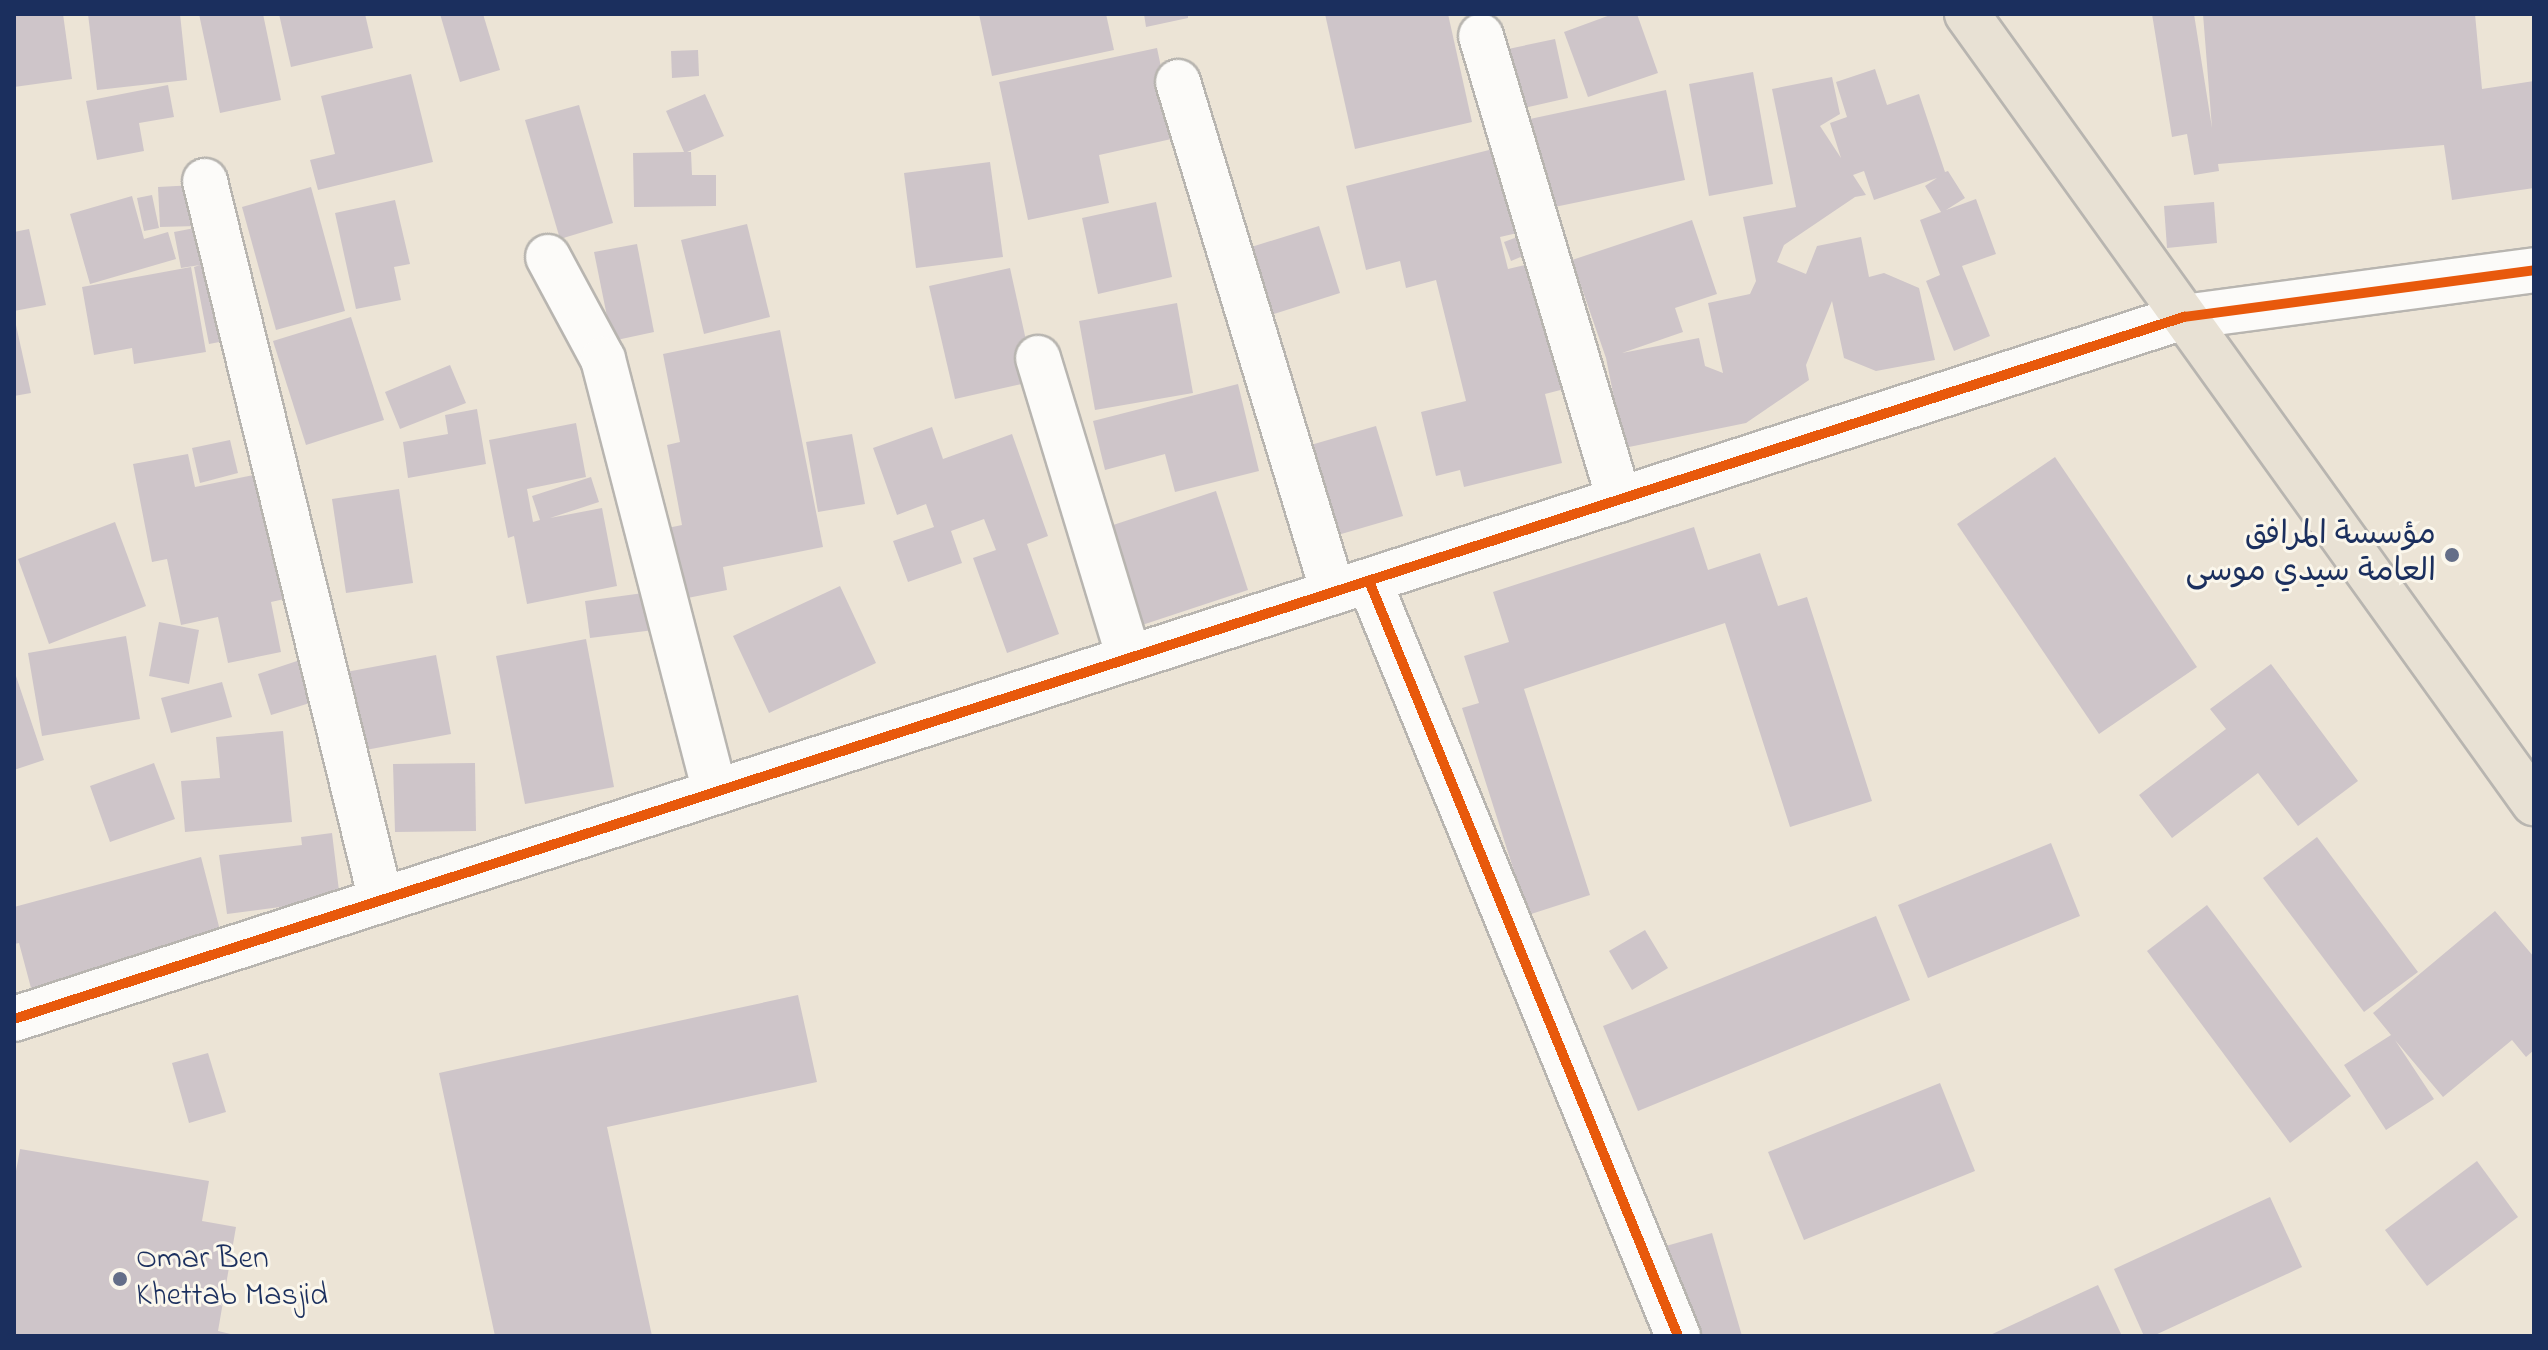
<!DOCTYPE html>
<meta charset="utf-8">
<style>
body{margin:0}
#map{position:relative;width:2548px;height:1350px;overflow:hidden;background:#ece4d6;font-family:"Indie Flower","Playpen Sans Arabic",sans-serif}
div>[style]{position:absolute}
[style*='--x']{left:calc(var(--x)*1px);top:calc(var(--y)*1px);width:calc(var(--w)*1px);rotate:calc(var(--a)*1deg)}
.building>*{inset:0;background:#cec5c9}
.roads{filter:drop-shadow(2px 0 #b8b5b0) drop-shadow(-2px 0 #b8b5b0) drop-shadow(0 2px #b8b5b0) drop-shadow(0 -2px #b8b5b0)}
.minor>*{height:44px;margin:-22px;padding:0 22px;transform-origin:22px;border-radius:22px;background:#fcfbf9}
.major>*{height:44px;margin:-22px;padding:0 22px;transform-origin:22px;border-radius:22px;background:#e8e1d4}
.cycleway>*{height:10px;margin:-5px;padding:0 5px;transform-origin:5px;border-radius:5px;background:#e8590c}
.dots>*{width:22px;height:22px;translate:-50% -50%;box-sizing:border-box;border:4px solid #fbf7ec;border-radius:50%}
span{translate:-50% -50%;white-space:nowrap;text-align:center;line-height:1.15;-webkit-text-stroke:6px #fbf7ec;paint-order:stroke}
.poi-label{font-size:32px;color:#1b2f5e}
.right{translate:-100% -50%;text-align:right}
.left{translate:0 -50%;text-align:left}
.frame{position:absolute;inset:0;border:16px solid #1b2f5e;pointer-events:none}
</style>
<div id="map">
<div class="building">
<i style="clip-path:polygon(14px 14px,63px 14px,72px 79px,14px 87px)"></i>
<i style="clip-path:polygon(88px 14px,180px 14px,187px 80px,97px 90px)"></i>
<i style="clip-path:polygon(199px 14px,263px 14px,281px 100px,220px 113px)"></i>
<i style="clip-path:polygon(279px 14px,365px 14px,373px 48px,291px 67px)"></i>
<i style="clip-path:polygon(440px 14px,483px 14px,500px 70px,460px 82px)"></i>
<i style="clip-path:polygon(979px 14px,1106px 14px,1114px 50px,992px 76px)"></i>
<i style="clip-path:polygon(1144px 14px,1188px 14px,1188px 18px,1146px 27px)"></i>
<i style="clip-path:polygon(1325px 14px,1448px 14px,1472px 122px,1355px 149px)"></i>
<i style="clip-path:polygon(1613px 14px,1637px 14px,1658px 73px,1588px 97px,1564px 32px)"></i>
<i style="clip-path:polygon(2152px 14px,2194px 14px,2212px 128px,2203px 14px,2475px 14px,2482px 89px,2534px 81px,2534px 188px,2452px 200px,2444px 145px,2218px 164px,2219px 171px,2194px 175px,2187px 134px,2172px 137px)"></i>
<i style="clip-path:polygon(1555px 39px,1568px 98px,1506px 112px,1494px 52px)"></i>
<i style="clip-path:polygon(1157px 48px,1176px 138px,1099px 155px,1109px 203px,1028px 220px,999px 82px)"></i>
<i style="clip-path:polygon(698px 50px,699px 76px,672px 78px,671px 51px)"></i>
<i style="clip-path:polygon(1875px 69px,1887px 105px,1919px 94px,1945px 172px,1948px 171px,1965px 198px,1946px 210px,1976px 199px,1996px 254px,1962px 266px,1990px 336px,1954px 351px,1926px 281px,1940px 275px,1920px 220px,1941px 212px,1925px 186px,1937px 178px,1874px 200px,1864px 171px,1853px 175px,1866px 195px,1855px 197px,1784px 245px,1777px 262px,1806px 274px,1817px 246px,1861px 237px,1869px 277px,1884px 273px,1919px 288px,1935px 360px,1876px 371px,1844px 358px,1832px 301px,1806px 365px,1809px 380px,1746px 423px,1624px 448px,1606px 358px,1572px 260px,1692px 220px,1717px 294px,1675px 308px,1683px 332px,1622px 353px,1699px 338px,1705px 366px,1723px 373px,1708px 303px,1750px 294px,1756px 281px,1743px 217px,1796px 207px,1772px 89px,1832px 77px,1840px 114px,1820px 126px,1841px 158px,1830px 123px,1847px 117px,1836px 82px)"></i>
<i style="clip-path:polygon(1753px 72px,1773px 184px,1709px 196px,1689px 84px)"></i>
<i style="clip-path:polygon(411px 74px,433px 162px,318px 190px,310px 160px,335px 154px,321px 96px)"></i>
<i style="clip-path:polygon(168px 85px,174px 117px,139px 123px,144px 151px,97px 160px,86px 101px)"></i>
<i style="clip-path:polygon(1666px 90px,1685px 180px,1540px 210px,1521px 121px)"></i>
<i style="clip-path:polygon(705px 94px,724px 136px,687px 152px,691px 152px,692px 175px,716px 175px,716px 206px,634px 207px,633px 153px,684px 152px,666px 111px)"></i>
<i style="clip-path:polygon(579px 105px,613px 223px,560px 239px,525px 120px)"></i>
<i style="clip-path:polygon(1509px 145px,1530px 230px,1500px 237px,1508px 269px,1546px 260px,1576px 386px,1545px 394px,1562px 463px,1464px 487px,1460px 470px,1436px 476px,1421px 412px,1466px 401px,1436px 280px,1406px 288px,1400px 261px,1366px 270px,1346px 186px)"></i>
<i style="clip-path:polygon(990px 162px,1003px 257px,916px 268px,904px 173px)"></i>
<i style="clip-path:polygon(195px 185px,197px 226px,160px 227px,158px 187px)"></i>
<i style="clip-path:polygon(311px 187px,345px 311px,276px 330px,242px 207px)"></i>
<i style="clip-path:polygon(152px 195px,159px 228px,144px 231px,137px 198px)"></i>
<i style="clip-path:polygon(132px 196px,144px 239px,168px 232px,176px 259px,90px 284px,70px 214px)"></i>
<i style="clip-path:polygon(395px 200px,410px 264px,394px 267px,401px 300px,356px 309px,335px 213px)"></i>
<i style="clip-path:polygon(1156px 202px,1172px 277px,1098px 294px,1082px 218px)"></i>
<i style="clip-path:polygon(2214px 202px,2217px 243px,2167px 248px,2164px 206px)"></i>
<i style="clip-path:polygon(747px 224px,770px 317px,704px 334px,681px 240px)"></i>
<i style="clip-path:polygon(1319px 226px,1340px 293px,1268px 316px,1248px 248px)"></i>
<i style="clip-path:polygon(200px 227px,240px 338px,209px 344px,194px 267px,200px 265px,181px 268px,174px 232px)"></i>
<i style="clip-path:polygon(29px 229px,46px 305px,14px 311px,14px 232px)"></i>
<i style="clip-path:polygon(1533px 231px,1540px 249px,1511px 261px,1504px 242px)"></i>
<i style="clip-path:polygon(637px 244px,654px 332px,612px 341px,594px 252px)"></i>
<i style="clip-path:polygon(191px 267px,206px 352px,134px 364px,132px 348px,94px 355px,82px 287px)"></i>
<i style="clip-path:polygon(1010px 268px,1035px 381px,955px 399px,929px 286px)"></i>
<i style="clip-path:polygon(1177px 303px,1193px 393px,1095px 410px,1079px 321px)"></i>
<i style="clip-path:polygon(14px 316px,31px 393px,14px 396px)"></i>
<i style="clip-path:polygon(351px 317px,384px 420px,306px 445px,273px 341px)"></i>
<i style="clip-path:polygon(780px 330px,823px 547px,723px 567px,727px 590px,668px 602px,653px 531px,682px 525px,667px 445px,680px 442px,663px 354px)"></i>
<i style="clip-path:polygon(450px 365px,466px 403px,400px 429px,385px 392px)"></i>
<i style="clip-path:polygon(1238px 384px,1259px 471px,1175px 492px,1165px 454px,1105px 470px,1093px 421px)"></i>
<i style="clip-path:polygon(477px 409px,486px 464px,408px 478px,403px 442px,448px 434px,445px 415px)"></i>
<i style="clip-path:polygon(576px 423px,586px 477px,527px 489px,533px 522px,540px 520px,532px 496px,591px 477px,599px 502px,550px 518px,602px 508px,617px 586px,527px 604px,514px 536px,508px 538px,489px 440px)"></i>
<i style="clip-path:polygon(1376px 426px,1403px 516px,1324px 539px,1297px 449px)"></i>
<i style="clip-path:polygon(932px 427px,943px 459px,1012px 434px,1048px 536px,1027px 544px,1059px 634px,1007px 653px,973px 558px,996px 550px,984px 519px,951px 531px,962px 563px,908px 582px,893px 541px,934px 527px,926px 504px,897px 515px,873px 448px)"></i>
<i style="clip-path:polygon(852px 434px,865px 504px,818px 512px,806px 442px)"></i>
<i style="clip-path:polygon(230px 440px,238px 473px,200px 483px,192px 448px)"></i>
<i style="clip-path:polygon(188px 454px,195px 487px,264px 473px,298px 596px,271px 602px,281px 652px,228px 663px,218px 617px,181px 625px,167px 559px,152px 562px,133px 464px)"></i>
<i style="clip-path:polygon(2055px 457px,2197px 667px,2099px 734px,1957px 524px)"></i>
<i style="clip-path:polygon(399px 489px,413px 583px,346px 593px,332px 499px)"></i>
<i style="clip-path:polygon(1216px 491px,1248px 590px,1127px 630px,1095px 531px)"></i>
<i style="clip-path:polygon(115px 522px,146px 606px,49px 644px,18px 559px)"></i>
<i style="clip-path:polygon(1694px 527px,1708px 570px,1760px 553px,1778px 606px,1807px 597px,1872px 801px,1790px 827px,1725px 623px,1524px 689px,1590px 895px,1528px 915px,1462px 708px,1479px 703px,1464px 656px,1509px 642px,1493px 592px)"></i>
<i style="clip-path:polygon(840px 586px,876px 663px,769px 713px,733px 636px)"></i>
<i style="clip-path:polygon(658px 591px,662px 629px,590px 638px,585px 601px)"></i>
<i style="clip-path:polygon(159px 622px,199px 630px,189px 684px,149px 676px)"></i>
<i style="clip-path:polygon(126px 636px,140px 719px,42px 736px,28px 653px)"></i>
<i style="clip-path:polygon(586px 639px,614px 787px,525px 804px,496px 656px)"></i>
<i style="clip-path:polygon(436px 655px,451px 734px,355px 752px,341px 673px)"></i>
<i style="clip-path:polygon(300px 660px,313px 702px,271px 715px,258px 674px)"></i>
<i style="clip-path:polygon(2271px 664px,2358px 781px,2298px 826px,2258px 773px,2172px 838px,2139px 795px,2226px 729px,2210px 709px)"></i>
<i style="clip-path:polygon(14px 670px,44px 760px,14px 770px)"></i>
<i style="clip-path:polygon(222px 682px,232px 717px,171px 733px,161px 698px)"></i>
<i style="clip-path:polygon(283px 731px,292px 822px,185px 832px,181px 781px,220px 778px,216px 737px)"></i>
<i style="clip-path:polygon(154px 763px,175px 819px,110px 842px,90px 786px)"></i>
<i style="clip-path:polygon(475px 763px,476px 831px,395px 832px,393px 764px)"></i>
<i style="clip-path:polygon(332px 833px,340px 899px,227px 914px,219px 855px,302px 845px,301px 837px)"></i>
<i style="clip-path:polygon(2317px 837px,2418px 972px,2364px 1012px,2263px 878px)"></i>
<i style="clip-path:polygon(2051px 843px,2080px 916px,1928px 978px,1898px 905px)"></i>
<i style="clip-path:polygon(201px 857px,222px 938px,31px 988px,19px 943px,14px 944px,14px 907px)"></i>
<i style="clip-path:polygon(2207px 905px,2351px 1096px,2290px 1143px,2147px 951px)"></i>
<i style="clip-path:polygon(2495px 911px,2534px 957px,2534px 1050px,2526px 1057px,2512px 1040px,2443px 1097px,2395px 1040px,2434px 1099px,2386px 1130px,2344px 1065px,2391px 1035px,2373px 1013px)"></i>
<i style="clip-path:polygon(1876px 916px,1910px 1000px,1638px 1111px,1603px 1026px)"></i>
<i style="clip-path:polygon(1645px 930px,1668px 968px,1632px 990px,1609px 951px)"></i>
<i style="clip-path:polygon(798px 995px,817px 1082px,607px 1127px,652px 1336px,495px 1336px,439px 1073px)"></i>
<i style="clip-path:polygon(208px 1053px,226px 1112px,189px 1123px,172px 1063px)"></i>
<i style="clip-path:polygon(1940px 1083px,1975px 1171px,1804px 1240px,1768px 1152px)"></i>
<i style="clip-path:polygon(20px 1149px,209px 1181px,202px 1221px,236px 1227px,218px 1331px,239px 1336px,14px 1336px,14px 1182px)"></i>
<i style="clip-path:polygon(2477px 1161px,2518px 1217px,2427px 1286px,2385px 1230px)"></i>
<i style="clip-path:polygon(2270px 1197px,2302px 1267px,2153px 1336px,2144px 1336px,2114px 1269px)"></i>
<i style="clip-path:polygon(1712px 1233px,1742px 1336px,1692px 1336px,1666px 1246px)"></i>
<i style="clip-path:polygon(2098px 1285px,2122px 1336px,1988px 1336px)"></i>
</div>
<div class="roads">
<div class="minor">
<i style="--x:1481;--y:36;--w:484;--a:73.4"></i>
<i style="--x:1178;--y:82;--w:533;--a:73.09"></i>
<i style="--x:205;--y:181;--w:740;--a:76.25"></i>
<i style="--x:548;--y:257;--w:116;--a:61.7"></i>
<i style="--x:603;--y:359;--w:447;--a:75.5"></i>
<i style="--x:1038;--y:358;--w:313;--a:73.1"></i>
<i style="--x:1369;--y:581;--w:816;--a:67.74"></i>
<i style="--x:14;--y:1019;--w:2281;--a:-17.93"></i>
<i style="--x:2184;--y:317;--w:353;--a:-7.6"></i>
</div>
<div class="major">
<i style="--x:1967;--y:14;--w:972;--a:54.3"></i>
</div>
</div>
<div class="cycleway">
<i style="--x:1369;--y:581;--w:816;--a:67.74"></i>
<i style="--x:14;--y:1019;--w:2281;--a:-17.93"></i>
<i style="--x:2184;--y:317;--w:353;--a:-7.6"></i>
</div>
<div class="dots">
<i style="left:2452px;top:555px;background:#646e88"></i>
<i style="left:120px;top:1279px;background:#646e88"></i>
</div>
<div class="poi-label">
<span class="right" style="left:2436px;top:555px">مؤسسة المرافق<br>العامة سيدي موسى</span>
<span class="left" style="left:136px;top:1279px">Omar Ben<br>Khettab Masjid</span>
</div>
<div class="frame"></div>
</div>
